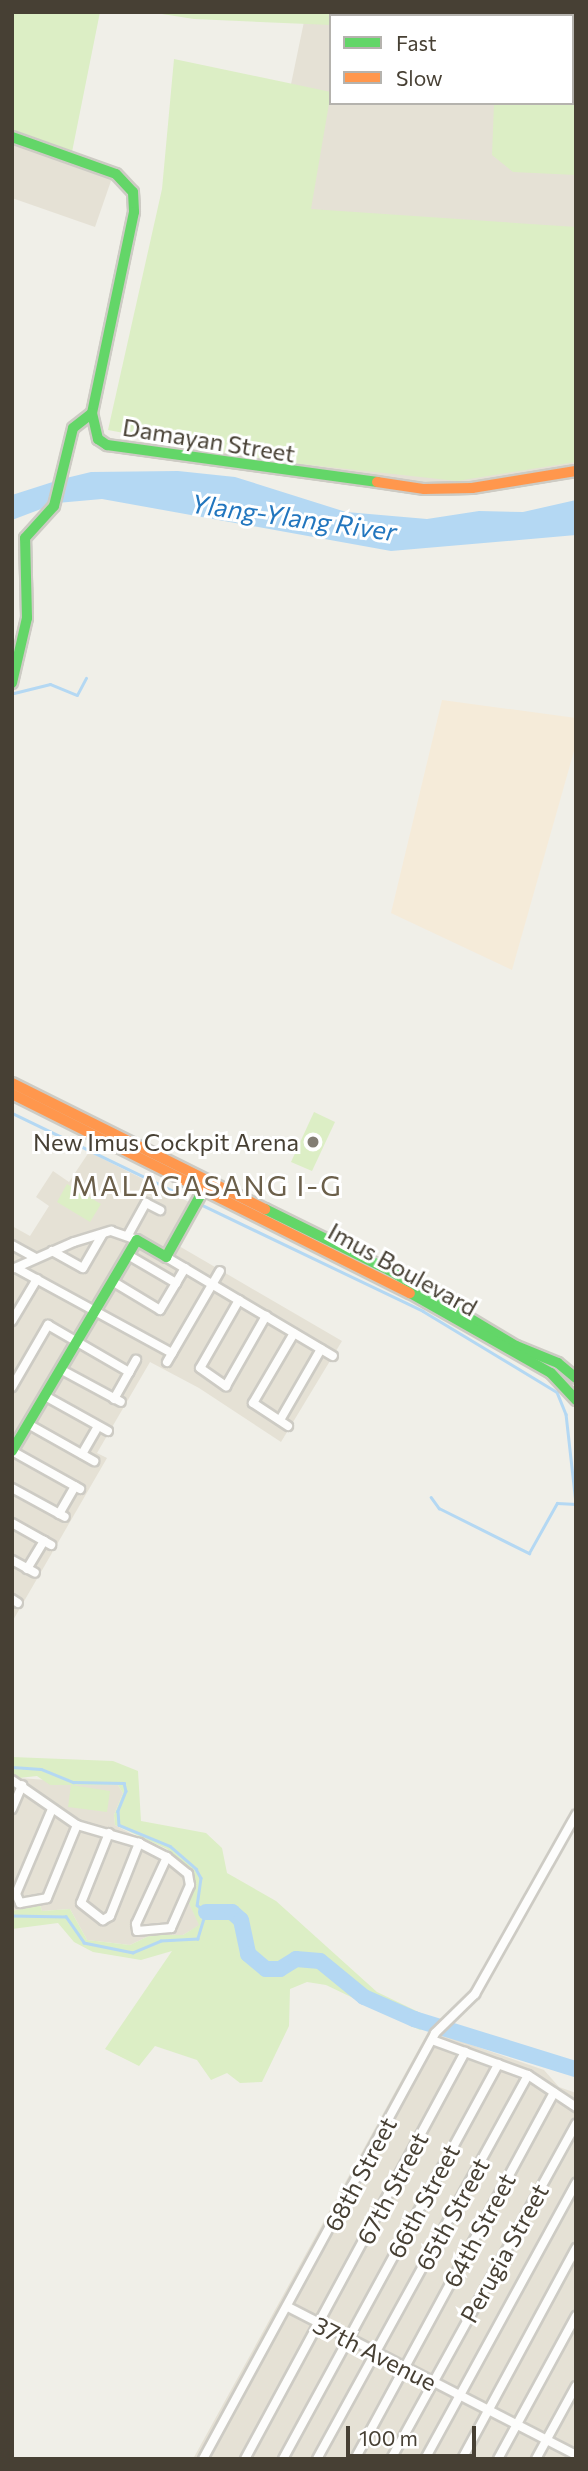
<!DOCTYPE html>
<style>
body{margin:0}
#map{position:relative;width:588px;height:2471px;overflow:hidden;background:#f0efe8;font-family:Commissioner,sans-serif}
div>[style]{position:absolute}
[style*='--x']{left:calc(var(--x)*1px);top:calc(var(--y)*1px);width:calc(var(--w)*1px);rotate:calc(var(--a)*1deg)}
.residential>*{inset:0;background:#e5e1d5}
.commercial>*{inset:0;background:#f5ebd9}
.green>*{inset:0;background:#dceec5}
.water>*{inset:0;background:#b4d8f3}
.stream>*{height:2.5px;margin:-1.25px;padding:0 1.25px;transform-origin:1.25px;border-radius:1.25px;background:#b4d8f3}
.river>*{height:16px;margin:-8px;padding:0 8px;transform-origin:8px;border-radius:8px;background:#b4d8f3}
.roads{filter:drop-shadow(2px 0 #cdcbc4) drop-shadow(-2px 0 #cdcbc4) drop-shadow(0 2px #cdcbc4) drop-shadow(0 -2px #cdcbc4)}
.street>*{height:8px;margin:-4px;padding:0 4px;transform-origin:4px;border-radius:4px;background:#fdfdfc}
.fast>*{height:10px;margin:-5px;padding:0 5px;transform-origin:5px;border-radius:5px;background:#63d668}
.slow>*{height:10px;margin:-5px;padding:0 5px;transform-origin:5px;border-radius:5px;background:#ff974d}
.dots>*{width:19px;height:19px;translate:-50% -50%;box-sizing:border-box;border:4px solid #fff;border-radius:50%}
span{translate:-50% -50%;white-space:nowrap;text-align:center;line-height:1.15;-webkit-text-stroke:6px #fff;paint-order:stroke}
.street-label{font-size:24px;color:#474034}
.poi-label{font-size:24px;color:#474034}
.right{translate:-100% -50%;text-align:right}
.water-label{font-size:26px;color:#2276be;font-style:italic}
.quarter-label{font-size:28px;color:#6b5f4a;letter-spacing:2px}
.frame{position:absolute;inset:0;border:14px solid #474034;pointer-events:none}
.legend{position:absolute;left:329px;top:14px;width:245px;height:91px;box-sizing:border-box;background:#fff;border:2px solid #b5b3ae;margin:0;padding:9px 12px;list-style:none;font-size:21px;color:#474034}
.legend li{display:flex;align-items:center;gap:14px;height:35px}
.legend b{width:35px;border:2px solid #b5b3ae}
.scale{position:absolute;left:346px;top:2426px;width:130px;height:32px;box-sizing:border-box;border:4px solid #474034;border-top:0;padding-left:9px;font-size:21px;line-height:24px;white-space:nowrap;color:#474034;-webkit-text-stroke:5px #fff;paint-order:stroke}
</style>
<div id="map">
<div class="residential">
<i style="clip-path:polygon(evenodd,306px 12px,576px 12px,576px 466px,448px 485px,342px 478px,214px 455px,306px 12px,331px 16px,572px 16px,572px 103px,331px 103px,331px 16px)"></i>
<i style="clip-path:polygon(12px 142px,112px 178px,95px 227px,12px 198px)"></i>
<i style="clip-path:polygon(89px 1152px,199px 1207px,179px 1246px,342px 1341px,281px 1442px,199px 1388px,150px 1362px,97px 1453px,107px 1458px,12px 1622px,12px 1226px,30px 1236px,49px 1206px,36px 1197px,53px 1171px,69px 1182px)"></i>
<i style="clip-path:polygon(12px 1774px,19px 1778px,118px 1785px,123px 1793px,114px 1815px,115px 1825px,179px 1859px,195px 1880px,188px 1901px,200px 1925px,183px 1935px,151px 1935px,130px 1945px,87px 1940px,70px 1909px,42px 1911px,40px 1905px,12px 1911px)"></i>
<i style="clip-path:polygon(429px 2030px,544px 2070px,559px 2087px,576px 2093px,576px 2459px,193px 2459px)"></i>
</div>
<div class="commercial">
<i style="clip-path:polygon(442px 700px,576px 718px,576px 744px,512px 970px,391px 913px)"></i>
</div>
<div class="green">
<i style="clip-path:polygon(12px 12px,100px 12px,72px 152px,12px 130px)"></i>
<i style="clip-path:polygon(149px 12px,576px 12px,576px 175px,513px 172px,492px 155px,494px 103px,572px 103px,572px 16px,331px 16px,331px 25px,194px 19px)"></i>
<i style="clip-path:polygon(174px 59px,331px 92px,311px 209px,576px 227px,576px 462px,457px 481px,274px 461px,108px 430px,162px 189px)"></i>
<i style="clip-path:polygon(314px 1112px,335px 1122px,312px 1171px,291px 1162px)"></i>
<i style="clip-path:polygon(67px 1184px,101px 1204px,90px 1222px,57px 1202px)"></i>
<i style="clip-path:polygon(12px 1757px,113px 1761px,138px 1771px,141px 1821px,206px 1833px,222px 1848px,227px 1873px,276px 1901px,377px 1992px,431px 2018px,426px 2027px,420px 2030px,326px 1985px,307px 1982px,290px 1989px,289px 2026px,262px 2082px,240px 2083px,227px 2073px,211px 2080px,197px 2060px,155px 2046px,139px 2066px,105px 2049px,172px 1951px,141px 1960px,93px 1952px,74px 1942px,58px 1923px,12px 1929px,12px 1911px,40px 1905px,42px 1911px,70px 1909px,87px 1940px,130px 1945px,151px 1935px,183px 1935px,199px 1925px,188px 1901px,195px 1879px,167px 1849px,115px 1825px,114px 1815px,123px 1793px,118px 1785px,71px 1785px,110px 1791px,107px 1812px,68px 1807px,71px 1785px,50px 1785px,37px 1776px,19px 1778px,12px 1774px)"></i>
</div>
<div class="water">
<i style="clip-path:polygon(178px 471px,235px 477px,346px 512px,427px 519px,479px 511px,523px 512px,576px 500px,576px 535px,391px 551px,102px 499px,57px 503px,12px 520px,12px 495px,62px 479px,91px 472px)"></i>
</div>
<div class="stream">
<i style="--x:14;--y:693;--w:37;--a:-14"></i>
<i style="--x:50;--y:684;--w:29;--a:22"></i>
<i style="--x:77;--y:695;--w:19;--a:-62"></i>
<i style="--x:12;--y:1113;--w:193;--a:25.8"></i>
<i style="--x:200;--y:1204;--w:247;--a:25.6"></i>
<i style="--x:423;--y:1311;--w:157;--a:31.2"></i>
<i style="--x:557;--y:1392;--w:24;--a:68"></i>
<i style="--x:566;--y:1414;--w:90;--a:83.6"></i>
<i style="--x:431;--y:1497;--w:14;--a:54"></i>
<i style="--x:439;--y:1508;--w:101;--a:26.6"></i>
<i style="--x:529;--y:1553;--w:57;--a:-60.8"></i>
<i style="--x:557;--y:1503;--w:19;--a:3"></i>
<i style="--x:12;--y:1767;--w:29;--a:4"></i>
<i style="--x:41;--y:1769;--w:35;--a:22"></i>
<i style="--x:73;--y:1782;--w:51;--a:1.1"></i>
<i style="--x:124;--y:1783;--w:8;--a:76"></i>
<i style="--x:126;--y:1791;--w:22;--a:112"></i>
<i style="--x:118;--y:1811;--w:14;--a:86"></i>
<i style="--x:119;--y:1825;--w:55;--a:22.4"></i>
<i style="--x:170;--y:1846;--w:35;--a:41"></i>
<i style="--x:196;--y:1869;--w:10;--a:61"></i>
<i style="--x:201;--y:1878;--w:27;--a:98"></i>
<i style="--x:197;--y:1905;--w:11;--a:38"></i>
<i style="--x:206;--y:1912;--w:28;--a:107"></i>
<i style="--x:198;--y:1939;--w:37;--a:177"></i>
<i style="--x:161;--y:1941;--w:30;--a:157"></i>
<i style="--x:133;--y:1953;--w:50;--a:-168.5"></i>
<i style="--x:84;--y:1943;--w:32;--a:-125"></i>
<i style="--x:66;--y:1917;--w:54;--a:-178.9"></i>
</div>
<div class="river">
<i style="--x:206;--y:1912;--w:26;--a:0"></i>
<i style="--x:232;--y:1912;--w:12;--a:42"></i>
<i style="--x:241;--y:1920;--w:35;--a:78"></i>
<i style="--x:248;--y:1954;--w:23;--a:40"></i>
<i style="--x:266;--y:1969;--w:14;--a:0"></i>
<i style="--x:280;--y:1969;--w:19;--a:-32"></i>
<i style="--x:296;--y:1959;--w:24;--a:5"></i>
<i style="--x:320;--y:1961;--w:57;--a:39.3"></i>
<i style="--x:364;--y:1997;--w:55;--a:23.7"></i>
<i style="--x:414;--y:2019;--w:170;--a:17.2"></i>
</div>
<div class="roads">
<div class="street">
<i style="--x:128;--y:1235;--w:37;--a:-61"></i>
<i style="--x:146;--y:1203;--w:16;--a:27"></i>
<i style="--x:12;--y:1245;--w:26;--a:29"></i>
<i style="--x:52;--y:1251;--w:35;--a:29"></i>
<i style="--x:83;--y:1268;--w:39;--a:-60"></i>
<i style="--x:128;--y:1255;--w:56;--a:30.3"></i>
<i style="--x:166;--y:1257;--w:194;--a:30.7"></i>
<i style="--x:15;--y:1268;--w:64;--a:-23.8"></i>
<i style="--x:74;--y:1242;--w:39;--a:-17"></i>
<i style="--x:111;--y:1231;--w:28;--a:19"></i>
<i style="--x:16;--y:1268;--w:178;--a:28.6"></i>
<i style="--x:112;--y:1281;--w:56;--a:31.1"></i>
<i style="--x:160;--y:1310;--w:49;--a:-59.2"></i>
<i style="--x:239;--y:1300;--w:78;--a:119.8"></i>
<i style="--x:200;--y:1368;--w:32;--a:35"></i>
<i style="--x:226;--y:1386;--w:81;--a:-60.3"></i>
<i style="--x:12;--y:1321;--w:49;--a:-59.2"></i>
<i style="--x:167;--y:1362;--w:105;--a:-59.8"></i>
<i style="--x:60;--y:1369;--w:69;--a:28.4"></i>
<i style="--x:12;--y:1387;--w:72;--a:-59.9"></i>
<i style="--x:48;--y:1325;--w:94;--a:30.1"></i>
<i style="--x:45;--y:1396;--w:72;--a:29.1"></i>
<i style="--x:114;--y:1399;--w:45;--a:-60.6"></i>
<i style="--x:280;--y:1420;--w:82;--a:-60"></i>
<i style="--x:28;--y:1424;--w:76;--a:29.3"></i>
<i style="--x:288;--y:1426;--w:42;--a:-146.7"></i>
<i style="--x:253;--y:1403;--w:81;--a:-59.6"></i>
<i style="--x:12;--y:1451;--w:78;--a:29.2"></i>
<i style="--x:82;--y:1454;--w:32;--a:-60"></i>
<i style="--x:12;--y:1488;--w:60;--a:28.7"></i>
<i style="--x:59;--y:1514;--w:32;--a:-60"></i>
<i style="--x:12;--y:1523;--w:45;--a:29.4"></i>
<i style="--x:12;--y:1560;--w:26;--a:29"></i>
<i style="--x:27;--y:1569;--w:33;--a:-59"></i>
<i style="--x:12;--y:1599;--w:7;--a:34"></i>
<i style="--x:12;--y:1780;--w:79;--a:34.7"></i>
<i style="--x:77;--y:1825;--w:65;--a:16.2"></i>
<i style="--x:139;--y:1843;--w:31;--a:27"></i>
<i style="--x:167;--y:1857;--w:27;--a:39"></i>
<i style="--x:188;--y:1874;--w:11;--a:80"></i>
<i style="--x:190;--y:1885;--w:47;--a:113.8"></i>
<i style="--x:171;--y:1928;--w:34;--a:175"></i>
<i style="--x:137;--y:1931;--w:7;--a:-98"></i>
<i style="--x:136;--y:1924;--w:74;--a:-65.2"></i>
<i style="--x:12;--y:1809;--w:26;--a:-67"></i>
<i style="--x:52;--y:1809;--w:92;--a:113"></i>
<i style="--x:16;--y:1894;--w:10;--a:66"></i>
<i style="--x:20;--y:1903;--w:27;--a:-10"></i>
<i style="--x:47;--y:1898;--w:79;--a:-67.7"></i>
<i style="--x:109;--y:1833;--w:75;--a:111.8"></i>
<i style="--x:81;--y:1903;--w:28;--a:38"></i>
<i style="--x:103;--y:1920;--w:8;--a:-30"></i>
<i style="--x:110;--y:1916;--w:79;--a:-68.3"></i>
<i style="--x:432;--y:2040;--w:102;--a:20"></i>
<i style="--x:528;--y:2075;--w:58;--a:33.7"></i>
<i style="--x:288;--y:2307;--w:324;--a:27.2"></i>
<i style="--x:203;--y:2459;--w:485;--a:-61.4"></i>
<i style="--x:435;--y:2033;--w:56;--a:-44.3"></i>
<i style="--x:475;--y:1994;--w:206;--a:-60.6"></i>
<i style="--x:245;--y:2459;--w:463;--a:-61.6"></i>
<i style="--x:283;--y:2459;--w:450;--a:-61.4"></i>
<i style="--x:317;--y:2459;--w:438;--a:-61.2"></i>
<i style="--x:355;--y:2459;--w:417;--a:-61.5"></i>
<i style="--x:391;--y:2459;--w:383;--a:-61.1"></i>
<i style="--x:425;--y:2459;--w:315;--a:-61.3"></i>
<i style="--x:462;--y:2459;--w:240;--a:-61.6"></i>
<i style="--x:498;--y:2459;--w:163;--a:-61.4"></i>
<i style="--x:536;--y:2459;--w:83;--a:-61.3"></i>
</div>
<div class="fast">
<i style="--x:12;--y:137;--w:110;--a:19.6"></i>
<i style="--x:116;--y:174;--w:25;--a:47"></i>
<i style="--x:133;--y:192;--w:20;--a:87"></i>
<i style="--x:134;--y:212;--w:205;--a:101.8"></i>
<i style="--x:92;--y:413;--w:27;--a:77"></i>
<i style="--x:98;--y:439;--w:11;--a:34"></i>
<i style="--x:107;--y:445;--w:273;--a:7.8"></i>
<i style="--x:12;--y:683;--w:67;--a:-77"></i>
<i style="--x:27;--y:618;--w:80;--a:-91.4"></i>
<i style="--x:25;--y:538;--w:43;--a:-47.8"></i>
<i style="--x:54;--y:506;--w:80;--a:-76.3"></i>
<i style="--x:73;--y:428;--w:24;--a:-38"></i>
<i style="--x:265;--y:1209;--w:138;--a:26.2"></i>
<i style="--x:389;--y:1270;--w:148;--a:30.9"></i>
<i style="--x:516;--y:1346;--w:45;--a:22"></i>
<i style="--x:558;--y:1363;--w:23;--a:40"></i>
<i style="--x:410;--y:1293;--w:162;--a:29.6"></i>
<i style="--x:551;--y:1373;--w:37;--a:47"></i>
<i style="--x:12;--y:1451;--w:245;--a:-59.4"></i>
<i style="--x:137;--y:1240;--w:34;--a:30"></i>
<i style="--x:166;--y:1257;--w:82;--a:-60.9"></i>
</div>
<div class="slow">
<i style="--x:377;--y:482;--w:48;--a:8.5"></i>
<i style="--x:424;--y:489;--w:48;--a:-1.2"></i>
<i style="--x:472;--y:488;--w:105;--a:-9.3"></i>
<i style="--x:12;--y:1083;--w:283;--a:26.5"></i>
<i style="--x:12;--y:1094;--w:445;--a:26.6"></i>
</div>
</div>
<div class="dots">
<i style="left:313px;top:1142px;background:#827d73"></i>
</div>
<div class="street-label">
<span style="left:209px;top:440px;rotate:9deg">Damayan Street</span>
<span style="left:403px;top:1269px;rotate:29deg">Imus Boulevard</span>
<span style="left:360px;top:2174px;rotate:-62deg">68th Street</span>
<span style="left:392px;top:2188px;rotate:-62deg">67th Street</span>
<span style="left:423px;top:2201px;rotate:-62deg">66th Street</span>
<span style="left:452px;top:2214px;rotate:-61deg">65th Street</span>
<span style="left:479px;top:2230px;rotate:-62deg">64th Street</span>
<span style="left:504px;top:2253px;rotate:-61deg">Perugia Street</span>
<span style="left:375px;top:2353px;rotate:27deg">37th Avenue</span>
</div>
<div class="poi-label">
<span class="right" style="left:299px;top:1142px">New Imus Cockpit Arena</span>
</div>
<div class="water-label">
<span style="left:294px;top:517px;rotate:8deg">Ylang-Ylang River</span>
</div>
<div class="quarter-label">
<span style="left:207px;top:1185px">MALAGASANG I-G</span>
</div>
<div class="frame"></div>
<ul class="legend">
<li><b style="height:9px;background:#63d668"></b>Fast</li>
<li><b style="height:9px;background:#ff974d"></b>Slow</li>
</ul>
<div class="scale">100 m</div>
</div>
